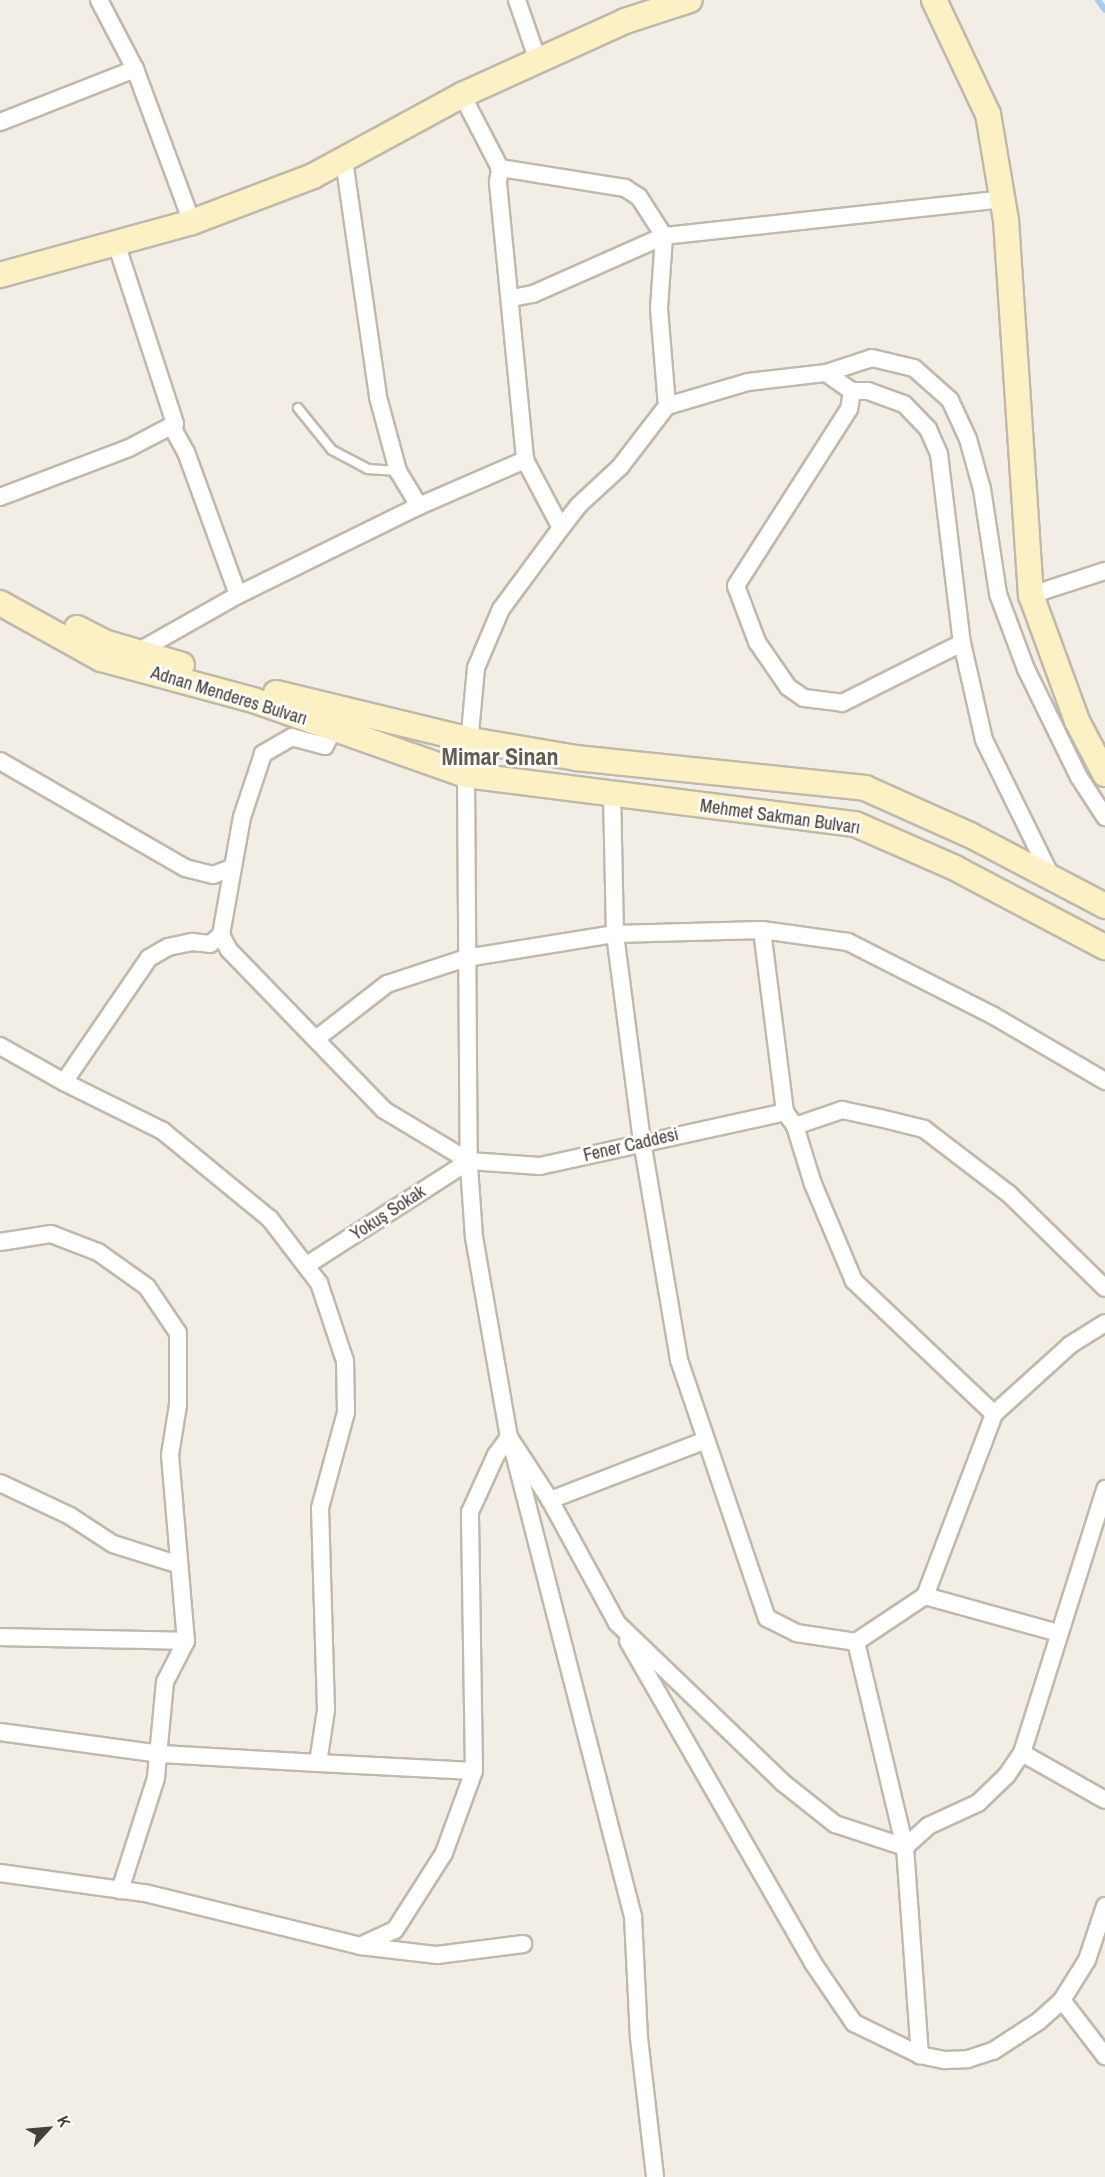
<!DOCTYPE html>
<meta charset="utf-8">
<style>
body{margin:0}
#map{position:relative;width:1105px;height:2177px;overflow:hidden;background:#f2eee5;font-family:"Archivo Narrow",sans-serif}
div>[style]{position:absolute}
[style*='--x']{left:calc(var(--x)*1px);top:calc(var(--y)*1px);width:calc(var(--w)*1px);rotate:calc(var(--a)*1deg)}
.stream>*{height:6px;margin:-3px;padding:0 3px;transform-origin:3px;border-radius:3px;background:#a3cced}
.roads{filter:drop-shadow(2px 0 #c0b9ab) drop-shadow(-2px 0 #c0b9ab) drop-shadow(0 2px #c0b9ab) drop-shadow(0 -2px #c0b9ab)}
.lane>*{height:8px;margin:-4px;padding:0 4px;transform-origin:4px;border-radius:4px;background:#fff}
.street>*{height:16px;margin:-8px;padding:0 8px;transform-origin:8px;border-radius:8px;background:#fff}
.secondary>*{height:24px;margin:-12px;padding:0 12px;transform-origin:12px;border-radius:12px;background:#fcf1c5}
span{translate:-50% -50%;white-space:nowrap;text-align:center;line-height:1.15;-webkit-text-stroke:5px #fff;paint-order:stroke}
.street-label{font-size:18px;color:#443f35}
.district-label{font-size:24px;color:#665d4d;font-weight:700}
.north{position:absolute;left:18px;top:2099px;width:60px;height:60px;-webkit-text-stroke:4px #fff;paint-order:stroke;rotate:64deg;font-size:16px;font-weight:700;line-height:24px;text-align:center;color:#443f35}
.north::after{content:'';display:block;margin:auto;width:21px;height:27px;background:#443f35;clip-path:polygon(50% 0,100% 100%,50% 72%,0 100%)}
</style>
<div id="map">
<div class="stream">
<i style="--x:1098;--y:0;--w:12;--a:55"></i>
</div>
<div class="roads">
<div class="lane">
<i style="--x:298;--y:408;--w:54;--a:51"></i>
<i style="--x:332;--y:450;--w:41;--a:27.8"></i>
<i style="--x:368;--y:469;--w:30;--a:4"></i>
</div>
<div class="street">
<i style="--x:99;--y:0;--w:78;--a:62.4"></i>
<i style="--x:135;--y:69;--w:163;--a:69.6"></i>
<i style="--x:517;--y:0;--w:65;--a:71"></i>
<i style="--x:462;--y:95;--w:82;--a:62.5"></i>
<i style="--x:0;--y:122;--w:145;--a:-21.4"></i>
<i style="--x:344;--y:160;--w:239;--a:81.8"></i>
<i style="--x:378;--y:397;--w:77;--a:74.9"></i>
<i style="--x:398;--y:471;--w:41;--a:59"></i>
<i style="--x:116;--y:243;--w:190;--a:71.9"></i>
<i style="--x:512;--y:298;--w:21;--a:-11"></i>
<i style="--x:533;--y:294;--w:143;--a:-23.9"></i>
<i style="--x:664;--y:236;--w:340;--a:-6.2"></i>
<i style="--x:826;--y:373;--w:32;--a:35"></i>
<i style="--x:852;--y:391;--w:16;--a:0"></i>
<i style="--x:868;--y:391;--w:38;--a:20"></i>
<i style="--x:904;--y:404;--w:35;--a:46"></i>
<i style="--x:928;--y:429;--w:27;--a:66"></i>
<i style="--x:939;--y:454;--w:190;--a:83.1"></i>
<i style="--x:962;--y:643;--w:99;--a:77.2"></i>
<i style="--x:984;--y:740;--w:154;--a:63.8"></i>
<i style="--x:852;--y:391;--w:18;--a:99"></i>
<i style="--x:849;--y:409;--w:210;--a:122.6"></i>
<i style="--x:736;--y:586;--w:60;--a:69.4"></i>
<i style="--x:757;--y:642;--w:55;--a:55.4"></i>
<i style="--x:788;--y:687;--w:19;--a:35"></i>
<i style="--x:804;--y:698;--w:38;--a:7"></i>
<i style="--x:842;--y:703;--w:134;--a:-26.6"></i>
<i style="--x:667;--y:406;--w:98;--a:-94.7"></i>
<i style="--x:659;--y:308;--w:72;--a:-86"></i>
<i style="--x:664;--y:236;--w:46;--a:-122.7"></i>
<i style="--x:639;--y:197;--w:17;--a:-147"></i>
<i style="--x:625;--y:188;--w:127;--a:-170.9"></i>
<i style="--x:500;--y:168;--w:15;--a:98"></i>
<i style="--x:498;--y:183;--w:278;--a:84.4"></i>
<i style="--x:525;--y:460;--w:77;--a:62.1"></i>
<i style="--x:561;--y:528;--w:101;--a:126.5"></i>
<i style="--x:501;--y:609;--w:64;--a:113"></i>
<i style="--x:476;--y:668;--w:107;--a:95.3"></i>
<i style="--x:466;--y:775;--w:391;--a:89.6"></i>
<i style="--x:469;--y:1166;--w:71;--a:86"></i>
<i style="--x:474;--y:1237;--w:203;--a:80.1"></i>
<i style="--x:509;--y:1437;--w:75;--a:56.9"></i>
<i style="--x:550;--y:1500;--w:140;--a:61.4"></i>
<i style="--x:617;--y:1623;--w:229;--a:43.9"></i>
<i style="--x:782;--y:1782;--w:68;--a:38.4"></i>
<i style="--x:835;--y:1824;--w:74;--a:18.2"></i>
<i style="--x:905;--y:1847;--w:31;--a:-42"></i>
<i style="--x:928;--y:1826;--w:55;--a:-24.7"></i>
<i style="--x:978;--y:1803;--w:40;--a:-44"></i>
<i style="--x:1007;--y:1775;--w:27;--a:-56"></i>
<i style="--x:1022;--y:1753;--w:277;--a:-72.5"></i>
<i style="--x:0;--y:497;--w:138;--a:-20.8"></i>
<i style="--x:129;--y:448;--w:52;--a:-27.6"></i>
<i style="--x:175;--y:424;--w:4;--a:135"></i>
<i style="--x:172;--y:427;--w:29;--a:61"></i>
<i style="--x:186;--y:452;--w:152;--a:70"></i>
<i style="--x:561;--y:528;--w:29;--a:-52"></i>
<i style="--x:579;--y:505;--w:56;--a:-42.8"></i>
<i style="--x:620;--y:467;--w:77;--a:-52.4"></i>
<i style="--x:667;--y:406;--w:84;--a:-16.5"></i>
<i style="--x:748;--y:382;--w:79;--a:-6.6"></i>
<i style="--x:826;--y:373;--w:48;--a:-18.1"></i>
<i style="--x:872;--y:358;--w:43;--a:13.4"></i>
<i style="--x:914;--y:368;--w:48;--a:41.6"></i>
<i style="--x:950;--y:400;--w:43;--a:65.2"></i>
<i style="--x:968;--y:439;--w:52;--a:74.4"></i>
<i style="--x:982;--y:489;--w:106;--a:81.3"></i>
<i style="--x:998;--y:594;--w:80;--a:69.5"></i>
<i style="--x:1026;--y:669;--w:120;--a:63.9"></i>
<i style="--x:1079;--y:777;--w:48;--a:57"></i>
<i style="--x:1031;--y:595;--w:78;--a:-18"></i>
<i style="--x:139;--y:651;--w:114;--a:-29.5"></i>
<i style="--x:238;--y:595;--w:202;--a:-26.2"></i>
<i style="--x:419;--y:506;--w:116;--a:-23.5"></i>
<i style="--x:334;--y:728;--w:20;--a:117"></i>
<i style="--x:325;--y:746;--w:34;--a:-165"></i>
<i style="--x:292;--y:737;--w:34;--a:150"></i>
<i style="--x:263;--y:754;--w:66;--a:108.4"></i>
<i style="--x:242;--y:817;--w:120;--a:100.1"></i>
<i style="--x:221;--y:935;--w:17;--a:62"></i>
<i style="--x:229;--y:950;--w:223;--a:45.9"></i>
<i style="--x:384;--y:1110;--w:99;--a:31"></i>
<i style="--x:469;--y:1161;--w:71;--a:4"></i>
<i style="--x:540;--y:1166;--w:251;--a:-12.4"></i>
<i style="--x:785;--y:1112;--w:17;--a:54"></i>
<i style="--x:795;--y:1126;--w:50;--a:-18.8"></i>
<i style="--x:842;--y:1110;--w:39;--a:12"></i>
<i style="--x:880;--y:1118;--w:45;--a:14"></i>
<i style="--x:924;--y:1129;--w:107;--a:37.4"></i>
<i style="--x:1009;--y:1194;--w:134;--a:44.4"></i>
<i style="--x:0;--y:761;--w:214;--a:30"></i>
<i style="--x:185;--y:868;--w:29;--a:14"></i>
<i style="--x:213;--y:875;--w:19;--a:-21"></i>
<i style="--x:612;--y:792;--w:142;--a:88.8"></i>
<i style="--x:615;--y:934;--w:209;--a:82.6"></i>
<i style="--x:642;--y:1141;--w:222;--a:80.4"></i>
<i style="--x:679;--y:1360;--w:273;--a:71.2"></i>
<i style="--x:767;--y:1618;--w:33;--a:27"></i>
<i style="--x:796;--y:1633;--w:61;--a:8.5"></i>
<i style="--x:856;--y:1642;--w:83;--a:-33.7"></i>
<i style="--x:925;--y:1596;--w:195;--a:-69.2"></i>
<i style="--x:994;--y:1414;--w:103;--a:-42.2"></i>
<i style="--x:1070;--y:1345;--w:41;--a:-32.2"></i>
<i style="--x:762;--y:930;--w:183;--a:82.8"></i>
<i style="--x:316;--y:1039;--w:90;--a:-37.8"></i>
<i style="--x:387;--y:984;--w:83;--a:-18.2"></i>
<i style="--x:466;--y:958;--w:151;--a:-9.2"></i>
<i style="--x:615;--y:934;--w:147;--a:-1.6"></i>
<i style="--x:762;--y:930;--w:87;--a:7.9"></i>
<i style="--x:848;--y:942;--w:161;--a:26.9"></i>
<i style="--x:992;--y:1015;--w:131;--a:30.3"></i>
<i style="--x:0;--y:1046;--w:73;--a:29.4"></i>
<i style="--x:795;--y:1126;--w:61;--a:72.8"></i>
<i style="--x:813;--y:1184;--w:105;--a:67.1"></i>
<i style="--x:854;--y:1281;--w:193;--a:43.5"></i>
<i style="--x:0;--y:1242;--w:52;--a:-8.9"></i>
<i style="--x:51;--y:1234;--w:50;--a:21"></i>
<i style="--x:98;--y:1252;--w:60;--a:35.5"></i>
<i style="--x:147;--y:1287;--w:55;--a:56"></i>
<i style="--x:178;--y:1333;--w:72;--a:90"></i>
<i style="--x:178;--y:1405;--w:51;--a:99.1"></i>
<i style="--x:170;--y:1455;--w:187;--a:85.1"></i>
<i style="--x:186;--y:1641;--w:46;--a:117.1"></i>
<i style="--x:165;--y:1682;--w:96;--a:95.4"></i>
<i style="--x:156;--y:1778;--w:118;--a:107.8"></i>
<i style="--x:307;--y:1265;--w:193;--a:-32.7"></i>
<i style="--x:514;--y:1453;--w:478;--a:75.6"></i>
<i style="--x:633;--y:1916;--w:122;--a:87.2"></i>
<i style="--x:639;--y:2038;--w:140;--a:83.4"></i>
<i style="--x:0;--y:1483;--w:77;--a:25.2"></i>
<i style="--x:70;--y:1516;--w:51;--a:33.1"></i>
<i style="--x:113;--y:1544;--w:67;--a:17.4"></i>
<i style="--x:550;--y:1500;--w:167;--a:-21"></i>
<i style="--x:925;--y:1596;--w:138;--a:15.5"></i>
<i style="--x:0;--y:1637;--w:186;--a:1.2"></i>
<i style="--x:628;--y:1641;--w:371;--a:60.1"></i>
<i style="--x:813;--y:1963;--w:73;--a:55.7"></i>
<i style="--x:854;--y:2023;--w:73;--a:25.9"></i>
<i style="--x:920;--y:2055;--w:25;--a:12"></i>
<i style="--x:944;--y:2060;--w:24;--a:-2"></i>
<i style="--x:968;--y:2059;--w:26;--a:-18"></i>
<i style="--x:993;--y:2051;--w:55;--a:-33.1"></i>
<i style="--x:1039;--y:2021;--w:31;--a:-42"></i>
<i style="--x:1062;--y:2000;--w:47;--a:-58"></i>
<i style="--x:1087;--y:1960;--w:57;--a:-71.6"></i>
<i style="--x:856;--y:1642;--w:211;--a:76.6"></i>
<i style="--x:905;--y:1847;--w:209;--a:85.9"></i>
<i style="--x:0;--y:1732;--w:162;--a:7.8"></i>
<i style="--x:161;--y:1754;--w:157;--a:3.3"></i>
<i style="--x:318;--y:1763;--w:54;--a:-81.4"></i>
<i style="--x:326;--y:1710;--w:202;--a:-91.7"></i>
<i style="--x:320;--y:1508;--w:99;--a:-74.8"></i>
<i style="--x:346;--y:1412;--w:51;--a:-91.1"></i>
<i style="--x:345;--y:1361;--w:82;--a:-108.4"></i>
<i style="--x:319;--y:1283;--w:81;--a:-127.4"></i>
<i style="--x:270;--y:1219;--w:139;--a:-140.6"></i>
<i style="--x:163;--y:1131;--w:110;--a:-153.7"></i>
<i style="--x:64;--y:1082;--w:150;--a:-55.6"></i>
<i style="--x:149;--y:958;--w:22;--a:-30"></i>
<i style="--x:168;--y:947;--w:25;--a:-12"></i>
<i style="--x:192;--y:942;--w:18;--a:6"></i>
<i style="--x:210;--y:944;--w:14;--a:-39"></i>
<i style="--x:1022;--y:1753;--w:95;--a:29.5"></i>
<i style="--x:318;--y:1763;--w:156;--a:2.9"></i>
<i style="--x:0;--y:1873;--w:146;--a:7.9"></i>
<i style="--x:145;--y:1893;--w:221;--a:13.8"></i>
<i style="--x:360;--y:1946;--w:38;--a:-25"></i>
<i style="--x:395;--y:1930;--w:91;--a:-57.5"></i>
<i style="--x:444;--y:1853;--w:87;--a:-69.9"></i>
<i style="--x:474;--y:1771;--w:259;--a:-90.9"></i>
<i style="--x:470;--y:1512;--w:63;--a:-65.5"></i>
<i style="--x:496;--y:1455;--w:22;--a:-54"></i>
<i style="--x:360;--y:1946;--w:78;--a:6.7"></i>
<i style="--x:437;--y:1955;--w:87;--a:-7.3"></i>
<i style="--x:1062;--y:2000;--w:71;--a:52.5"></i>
</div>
<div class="secondary">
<i style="--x:934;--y:0;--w:126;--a:64.7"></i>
<i style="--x:988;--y:114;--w:108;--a:80.4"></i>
<i style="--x:1006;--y:220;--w:376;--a:86.2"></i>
<i style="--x:1031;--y:595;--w:134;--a:69.9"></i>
<i style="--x:1077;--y:721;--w:60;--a:62.2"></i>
<i style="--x:0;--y:275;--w:199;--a:-15.4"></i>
<i style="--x:192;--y:222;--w:129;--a:-20.8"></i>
<i style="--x:313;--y:176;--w:170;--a:-28.5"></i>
<i style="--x:462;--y:95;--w:179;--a:-24.4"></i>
<i style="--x:625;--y:21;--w:68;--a:-17.9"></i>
<i style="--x:0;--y:603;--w:115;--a:29"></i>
<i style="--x:101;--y:659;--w:157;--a:15.1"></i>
<i style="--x:253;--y:700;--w:226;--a:19.4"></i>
<i style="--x:466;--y:775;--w:392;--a:7.2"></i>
<i style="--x:855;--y:824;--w:109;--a:23.7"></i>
<i style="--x:955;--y:868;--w:170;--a:27.8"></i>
<i style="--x:77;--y:628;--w:34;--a:27"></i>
<i style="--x:107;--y:643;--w:78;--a:16.3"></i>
<i style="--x:276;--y:693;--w:201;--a:13.6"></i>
<i style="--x:471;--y:740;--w:107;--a:9.7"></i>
<i style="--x:576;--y:758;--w:291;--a:5.9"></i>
<i style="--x:865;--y:788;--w:115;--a:24.1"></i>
<i style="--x:970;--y:835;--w:153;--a:27.7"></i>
</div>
</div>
<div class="street-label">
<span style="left:229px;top:696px;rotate:17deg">Adnan Menderes Bulvarı</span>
<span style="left:780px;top:817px;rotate:8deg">Mehmet Sakman Bulvarı</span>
<span style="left:631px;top:1145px;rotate:-13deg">Fener Caddesi</span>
<span style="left:388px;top:1213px;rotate:-33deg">Yokuş Sokak</span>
</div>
<div class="district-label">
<span style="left:500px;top:757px">Mimar Sinan</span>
</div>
<div class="north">K</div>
</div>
